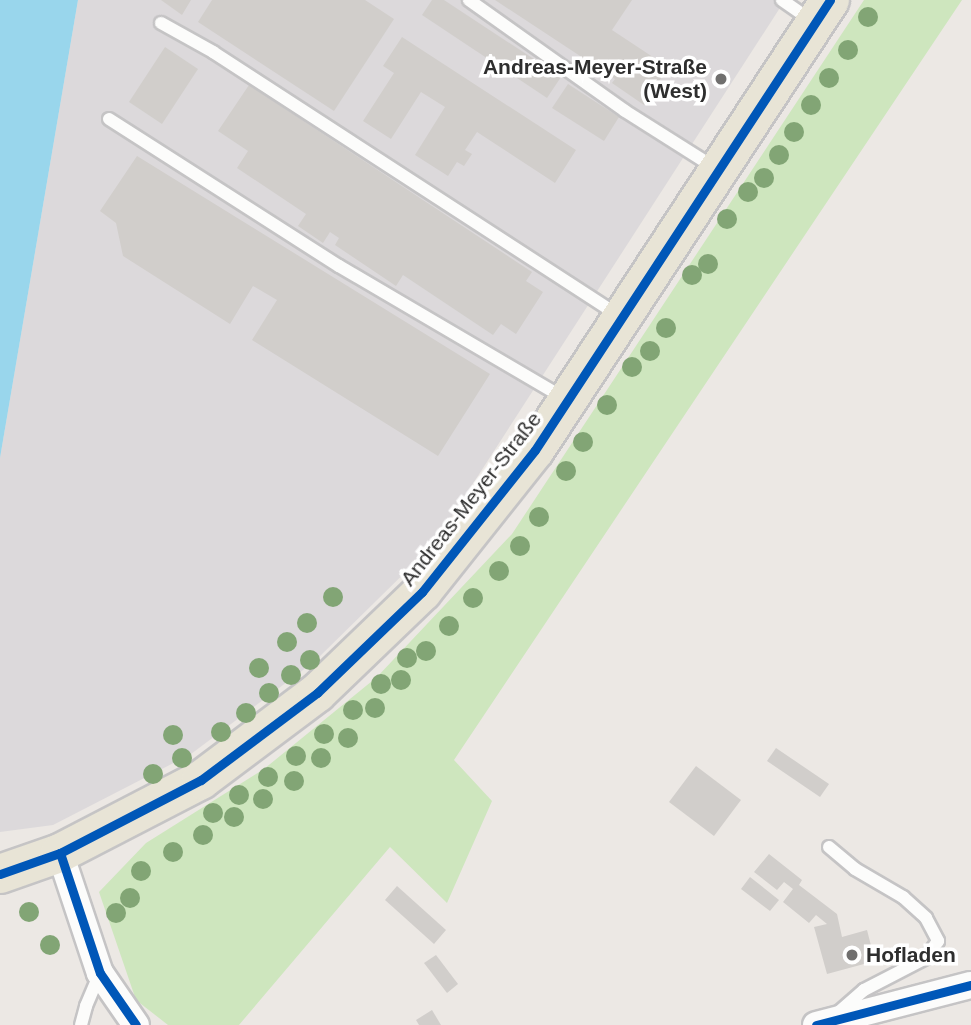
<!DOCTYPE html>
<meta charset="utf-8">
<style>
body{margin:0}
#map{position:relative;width:971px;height:1025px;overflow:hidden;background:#ece8e4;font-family:Helvetica,sans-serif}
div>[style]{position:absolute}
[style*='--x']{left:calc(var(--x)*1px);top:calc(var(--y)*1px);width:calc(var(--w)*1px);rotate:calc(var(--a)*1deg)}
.industrial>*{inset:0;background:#dcd9db}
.green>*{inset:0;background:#cee6be}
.water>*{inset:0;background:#99d6ec}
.building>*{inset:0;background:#d1cecb}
.roads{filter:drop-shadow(2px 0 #c5c4c5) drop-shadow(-2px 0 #c5c4c5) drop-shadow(0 2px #c5c4c5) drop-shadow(0 -2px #c5c4c5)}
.service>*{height:12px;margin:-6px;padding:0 6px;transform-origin:6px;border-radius:6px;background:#fcfcfb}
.minor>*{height:26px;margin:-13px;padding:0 13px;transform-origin:13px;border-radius:13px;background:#fcfcfb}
.primary>*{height:38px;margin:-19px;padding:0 19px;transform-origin:19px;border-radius:19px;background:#e8e4d6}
.cycleway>*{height:9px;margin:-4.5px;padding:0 4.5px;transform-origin:4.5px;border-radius:4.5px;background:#0057b8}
.trees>*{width:20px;height:20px;margin:-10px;border-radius:50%;background:#82a575}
.dots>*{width:19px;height:19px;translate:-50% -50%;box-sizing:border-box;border:4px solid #fff;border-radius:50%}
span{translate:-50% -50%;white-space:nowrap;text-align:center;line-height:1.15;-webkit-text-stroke:7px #fff;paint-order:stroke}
.poi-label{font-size:21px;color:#2e2e2e;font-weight:700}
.right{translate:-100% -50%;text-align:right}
.left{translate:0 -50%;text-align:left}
.street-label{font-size:21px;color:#2e2e2e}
</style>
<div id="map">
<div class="industrial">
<i style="clip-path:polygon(78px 0,785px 0,434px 544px,315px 661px,191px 754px,53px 825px,0 832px,0 458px)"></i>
</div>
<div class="green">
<i style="clip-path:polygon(864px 0,962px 0,454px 760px,492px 801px,447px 903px,390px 847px,239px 1025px,168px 1025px,136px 1000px,99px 892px,146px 843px,264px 769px,377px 677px,512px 534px)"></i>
</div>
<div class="water">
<i style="clip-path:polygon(0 0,78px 0,0 458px)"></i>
</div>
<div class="building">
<i style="clip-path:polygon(161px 0,191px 0,182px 15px)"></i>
<i style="clip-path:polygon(212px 0,365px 0,394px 19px,334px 111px,198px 22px)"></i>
<i style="clip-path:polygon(432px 0,444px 0,561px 77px,547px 98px,422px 15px)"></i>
<i style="clip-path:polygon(495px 0,632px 0,612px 30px,668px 67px,644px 105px,612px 83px,615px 79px)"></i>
<i style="clip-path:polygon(402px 37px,576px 150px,555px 183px,477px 132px,465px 150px,472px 154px,464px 166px,457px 162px,448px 176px,415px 155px,445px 107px,421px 92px,391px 139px,363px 121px,394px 73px,383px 66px)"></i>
<i style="clip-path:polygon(165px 47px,198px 69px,162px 124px,129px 102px)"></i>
<i style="clip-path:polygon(568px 84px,619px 117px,604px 141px,552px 108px)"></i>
<i style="clip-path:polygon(249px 85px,532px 272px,526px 281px,543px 292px,516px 334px,501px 324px,493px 335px,403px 275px,396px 286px,335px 245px,339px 238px,330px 232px,323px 243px,298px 226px,306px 214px,237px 168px,248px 151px,218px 131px)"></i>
<i style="clip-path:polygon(137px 156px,490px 374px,438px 456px,252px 340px,277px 300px,253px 286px,230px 324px,123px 256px,116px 223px,100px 211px)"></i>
<i style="clip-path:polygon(776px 748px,829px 784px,820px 797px,767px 761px)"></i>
<i style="clip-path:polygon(696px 766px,741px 800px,714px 836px,669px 802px)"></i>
<i style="clip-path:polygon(769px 854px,802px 880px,799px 885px,837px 914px,842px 937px,867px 930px,875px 961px,827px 974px,814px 927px,827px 924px,816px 915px,809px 923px,783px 902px,793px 889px,784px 882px,777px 890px,754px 872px)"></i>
<i style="clip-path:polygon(750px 877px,779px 900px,770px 911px,741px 889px)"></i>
<i style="clip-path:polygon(397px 886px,446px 930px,434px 944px,385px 900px)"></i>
<i style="clip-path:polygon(436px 955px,458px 984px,447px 993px,424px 963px)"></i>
<i style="clip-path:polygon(432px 1010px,441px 1025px,419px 1025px,416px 1020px)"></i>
</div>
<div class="roads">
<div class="service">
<i style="--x:469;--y:0;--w:191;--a:35.4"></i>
<i style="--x:625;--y:111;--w:107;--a:32.3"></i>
<i style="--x:782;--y:0;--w:37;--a:35"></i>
<i style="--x:161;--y:23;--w:60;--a:29.1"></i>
<i style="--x:213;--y:52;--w:484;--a:33"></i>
<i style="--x:109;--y:119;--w:273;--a:32.6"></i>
<i style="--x:339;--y:266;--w:263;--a:30.4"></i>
<i style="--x:829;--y:847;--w:34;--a:40"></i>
<i style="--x:855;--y:869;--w:56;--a:30.3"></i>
<i style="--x:903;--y:897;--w:31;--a:42"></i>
<i style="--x:926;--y:918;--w:26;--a:62"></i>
<i style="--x:938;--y:941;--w:21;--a:125"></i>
<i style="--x:926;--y:958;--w:70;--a:152.7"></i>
<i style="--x:864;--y:990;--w:41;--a:138.9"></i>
<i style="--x:81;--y:1025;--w:20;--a:-75"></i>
<i style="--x:86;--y:1006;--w:36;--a:-67"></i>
</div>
<div class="minor">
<i style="--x:60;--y:853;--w:126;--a:71.6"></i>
<i style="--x:100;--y:973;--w:63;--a:55.3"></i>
<i style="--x:816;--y:1025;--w:160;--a:-14.5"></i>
</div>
<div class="primary">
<i style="--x:0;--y:874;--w:64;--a:-19.3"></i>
<i style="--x:60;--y:853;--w:159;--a:-27.4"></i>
<i style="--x:201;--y:780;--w:145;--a:-36.9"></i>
<i style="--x:317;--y:693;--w:146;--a:-43.9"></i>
<i style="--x:422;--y:592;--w:181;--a:-51.5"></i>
<i style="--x:535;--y:450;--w:538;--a:-56.75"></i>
</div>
</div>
<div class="cycleway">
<i style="--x:60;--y:853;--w:126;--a:71.6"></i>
<i style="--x:100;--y:973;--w:63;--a:55.3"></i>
<i style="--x:0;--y:874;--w:64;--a:-19.3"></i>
<i style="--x:60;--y:853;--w:159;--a:-27.4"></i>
<i style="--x:201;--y:780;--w:145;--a:-36.9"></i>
<i style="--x:317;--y:693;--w:146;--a:-43.9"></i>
<i style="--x:422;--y:592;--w:181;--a:-51.5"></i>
<i style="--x:535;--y:450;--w:538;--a:-56.75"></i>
<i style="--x:816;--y:1025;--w:160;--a:-14.5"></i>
</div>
<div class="trees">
<i style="left:868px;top:17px"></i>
<i style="left:848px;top:50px"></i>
<i style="left:829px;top:78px"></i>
<i style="left:811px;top:105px"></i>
<i style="left:794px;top:132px"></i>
<i style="left:779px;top:155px"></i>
<i style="left:764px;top:178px"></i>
<i style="left:748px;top:192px"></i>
<i style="left:727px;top:219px"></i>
<i style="left:708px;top:264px"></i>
<i style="left:692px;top:275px"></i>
<i style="left:666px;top:328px"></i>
<i style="left:650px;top:351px"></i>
<i style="left:632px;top:367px"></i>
<i style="left:607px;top:405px"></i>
<i style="left:583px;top:442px"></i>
<i style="left:566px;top:471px"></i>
<i style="left:539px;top:517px"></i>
<i style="left:520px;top:546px"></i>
<i style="left:499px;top:571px"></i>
<i style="left:333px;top:597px"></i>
<i style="left:473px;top:598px"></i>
<i style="left:307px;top:623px"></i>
<i style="left:449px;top:626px"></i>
<i style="left:287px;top:642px"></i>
<i style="left:426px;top:651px"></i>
<i style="left:407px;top:658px"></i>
<i style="left:310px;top:660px"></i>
<i style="left:259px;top:668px"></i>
<i style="left:291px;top:675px"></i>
<i style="left:401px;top:680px"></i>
<i style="left:381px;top:684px"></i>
<i style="left:269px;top:693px"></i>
<i style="left:375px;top:708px"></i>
<i style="left:353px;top:710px"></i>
<i style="left:246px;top:713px"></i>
<i style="left:221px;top:732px"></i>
<i style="left:324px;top:734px"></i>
<i style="left:173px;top:735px"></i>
<i style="left:348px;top:738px"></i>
<i style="left:296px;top:756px"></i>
<i style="left:182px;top:758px"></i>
<i style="left:321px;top:758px"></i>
<i style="left:153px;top:774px"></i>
<i style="left:268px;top:777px"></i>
<i style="left:294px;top:781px"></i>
<i style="left:239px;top:795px"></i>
<i style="left:263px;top:799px"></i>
<i style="left:213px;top:813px"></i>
<i style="left:234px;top:817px"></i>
<i style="left:203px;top:835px"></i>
<i style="left:173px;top:852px"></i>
<i style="left:141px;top:871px"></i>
<i style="left:130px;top:898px"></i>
<i style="left:29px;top:912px"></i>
<i style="left:116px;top:913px"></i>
<i style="left:50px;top:945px"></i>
</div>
<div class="dots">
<i style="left:721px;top:79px;background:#706f6e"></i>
<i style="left:852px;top:955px;background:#706f6e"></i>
</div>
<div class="poi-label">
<span class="right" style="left:707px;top:79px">Andreas-Meyer-Straße<br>(West)</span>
<span class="left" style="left:866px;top:955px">Hofladen</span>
</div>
<div class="street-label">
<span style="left:471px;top:499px;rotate:-52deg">Andreas-Meyer-Straße</span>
</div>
</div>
